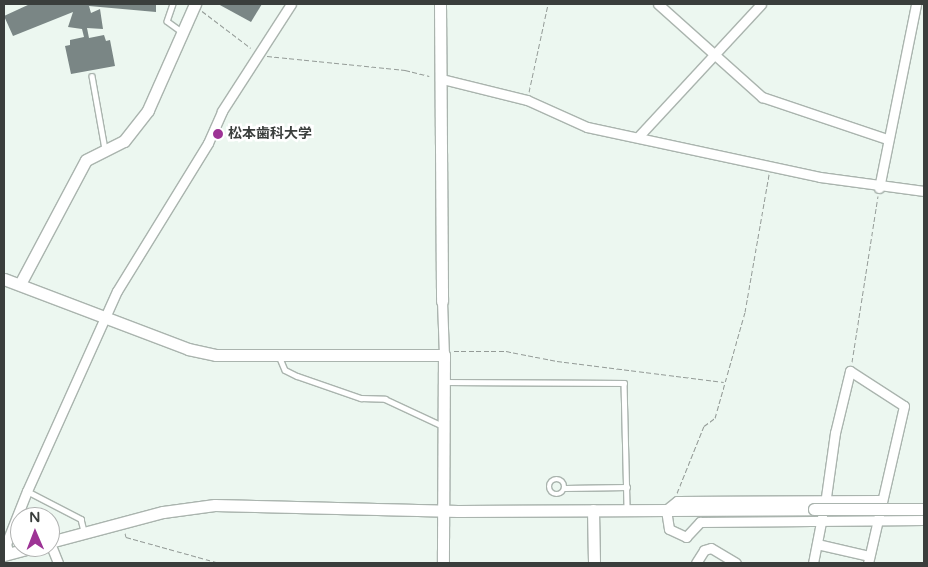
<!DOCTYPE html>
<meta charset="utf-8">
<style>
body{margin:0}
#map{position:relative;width:928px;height:567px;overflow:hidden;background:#ecf7f0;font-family:"Varela Round","Noto Sans JP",sans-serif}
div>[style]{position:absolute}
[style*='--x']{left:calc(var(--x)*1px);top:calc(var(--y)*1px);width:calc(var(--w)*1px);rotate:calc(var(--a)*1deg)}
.building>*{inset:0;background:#7a8685}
.path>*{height:1px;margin-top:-0.5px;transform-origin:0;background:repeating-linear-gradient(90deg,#949b97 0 5px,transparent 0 7.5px)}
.roads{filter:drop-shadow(1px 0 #aab4ae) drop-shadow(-1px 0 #aab4ae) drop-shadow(0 1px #aab4ae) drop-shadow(0 -1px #aab4ae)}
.service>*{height:4.5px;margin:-2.25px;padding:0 2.25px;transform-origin:2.25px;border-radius:2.25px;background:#fff}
.service>.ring{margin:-2.25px;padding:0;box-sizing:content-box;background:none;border:4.5px solid #fff;border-radius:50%}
.minor>*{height:9px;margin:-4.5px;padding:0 4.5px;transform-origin:4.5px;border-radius:4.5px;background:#fff}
.tertiary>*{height:11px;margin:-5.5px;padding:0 5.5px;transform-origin:5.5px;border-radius:5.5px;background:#fff}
.bridges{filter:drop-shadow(1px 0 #aab4ae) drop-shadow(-1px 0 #aab4ae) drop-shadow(0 1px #aab4ae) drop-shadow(0 -1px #aab4ae)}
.tertiary-bridge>*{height:11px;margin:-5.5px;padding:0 5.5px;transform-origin:5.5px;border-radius:5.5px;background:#fff}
.dots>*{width:14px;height:14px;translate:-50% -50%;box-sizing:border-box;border:2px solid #fff;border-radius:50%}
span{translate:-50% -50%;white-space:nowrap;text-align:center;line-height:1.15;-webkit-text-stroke:5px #fff;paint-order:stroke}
.poi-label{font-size:14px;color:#3a3e3c;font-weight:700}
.left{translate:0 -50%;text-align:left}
.frame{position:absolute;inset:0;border:5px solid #3a3e3c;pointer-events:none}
.north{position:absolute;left:10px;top:507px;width:50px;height:50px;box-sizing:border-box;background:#fff;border:1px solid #b0b2b1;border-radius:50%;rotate:359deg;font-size:14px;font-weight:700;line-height:20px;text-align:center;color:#3a3e3c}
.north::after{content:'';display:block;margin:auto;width:18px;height:22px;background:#9d3395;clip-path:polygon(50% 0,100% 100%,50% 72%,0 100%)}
</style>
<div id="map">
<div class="building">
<i style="clip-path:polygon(30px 4px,156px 4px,156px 12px,89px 6px,91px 13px,100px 9px,103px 29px,87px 28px,89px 38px,104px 35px,106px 41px,110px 40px,115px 66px,71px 74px,65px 46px,70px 45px,70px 40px,84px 37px,82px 29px,68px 27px,73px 12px,13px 36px,4px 16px)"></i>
<i style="clip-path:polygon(218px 4px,262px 4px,251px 22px)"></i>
</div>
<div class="path">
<i style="--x:202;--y:11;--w:61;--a:37.1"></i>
<i style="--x:267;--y:56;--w:139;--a:5.8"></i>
<i style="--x:405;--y:70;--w:25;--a:14"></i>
<i style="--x:529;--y:92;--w:90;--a:-77.8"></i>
<i style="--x:454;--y:351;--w:52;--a:0"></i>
<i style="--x:506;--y:351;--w:52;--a:11.1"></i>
<i style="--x:557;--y:361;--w:168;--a:7.2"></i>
<i style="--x:852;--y:362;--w:168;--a:-81.1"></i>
<i style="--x:677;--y:493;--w:72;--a:-68.1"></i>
<i style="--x:704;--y:426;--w:14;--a:-36"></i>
<i style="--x:715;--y:418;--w:110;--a:-74.2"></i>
<i style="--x:745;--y:312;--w:140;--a:-80.1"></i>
<i style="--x:125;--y:533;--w:4;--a:76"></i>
<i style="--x:126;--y:537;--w:98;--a:15.5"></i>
</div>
<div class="roads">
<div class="service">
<i style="--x:173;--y:4;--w:18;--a:109"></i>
<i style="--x:167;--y:21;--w:17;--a:36"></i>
<i style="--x:92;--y:76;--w:74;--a:79.9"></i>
<i style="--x:279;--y:356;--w:15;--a:67"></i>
<i style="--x:285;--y:370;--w:13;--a:27"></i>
<i style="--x:297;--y:376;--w:68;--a:19"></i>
<i style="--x:361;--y:398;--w:24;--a:2"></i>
<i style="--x:385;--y:399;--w:64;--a:25"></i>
<i style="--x:446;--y:382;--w:178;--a:0.3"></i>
<i style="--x:624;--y:383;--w:126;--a:88.6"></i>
<i class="ring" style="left:549px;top:479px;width:11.5px;height:11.5px"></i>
<i style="--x:565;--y:488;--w:62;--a:-0.9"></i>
<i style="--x:27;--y:491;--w:61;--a:27.4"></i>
<i style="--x:81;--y:519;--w:12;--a:76"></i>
</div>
<div class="minor">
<i style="--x:658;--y:4;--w:140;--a:41.8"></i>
<i style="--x:762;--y:97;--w:132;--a:18.6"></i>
<i style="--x:442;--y:79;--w:88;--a:13.9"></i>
<i style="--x:527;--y:100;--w:66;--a:24.2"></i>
<i style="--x:587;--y:127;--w:238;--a:12.1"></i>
<i style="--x:820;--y:177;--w:105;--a:7.7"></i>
<i style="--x:638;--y:137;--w:181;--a:-47.2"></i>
<i style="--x:879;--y:188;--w:188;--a:-78.6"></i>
<i style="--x:442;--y:301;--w:54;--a:87.9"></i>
<i style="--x:882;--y:500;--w:205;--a:179.7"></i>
<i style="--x:677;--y:501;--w:14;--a:141"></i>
<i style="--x:666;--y:510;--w:19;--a:81"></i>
<i style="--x:669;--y:529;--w:19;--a:25"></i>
<i style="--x:686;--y:537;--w:21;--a:-47"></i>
<i style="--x:700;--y:522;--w:224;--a:-0.5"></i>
<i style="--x:825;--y:504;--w:72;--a:-82"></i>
<i style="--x:835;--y:433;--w:64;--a:-76.4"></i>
<i style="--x:850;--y:371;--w:64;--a:32.9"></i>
<i style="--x:904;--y:406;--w:161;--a:102.9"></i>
<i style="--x:50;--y:543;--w:22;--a:68"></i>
<i style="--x:817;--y:544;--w:53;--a:13"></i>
<i style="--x:9;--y:554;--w:10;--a:-107"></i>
<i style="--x:6;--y:544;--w:57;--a:-68.4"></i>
<i style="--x:27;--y:491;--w:219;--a:-65.8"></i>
<i style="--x:117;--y:291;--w:174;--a:-58.4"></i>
<i style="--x:208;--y:143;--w:35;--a:-66"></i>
<i style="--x:222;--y:111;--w:127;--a:-57.2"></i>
<i style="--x:696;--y:563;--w:15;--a:-58"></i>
<i style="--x:704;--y:550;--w:7;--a:-16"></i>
<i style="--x:711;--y:548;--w:29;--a:31"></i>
<i style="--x:813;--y:563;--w:47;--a:-78.9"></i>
</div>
<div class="tertiary">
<i style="--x:440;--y:4;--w:297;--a:89.6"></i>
<i style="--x:4;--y:279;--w:197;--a:20.8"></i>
<i style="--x:188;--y:349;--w:29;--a:12"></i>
<i style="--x:216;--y:355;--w:228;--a:0"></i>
<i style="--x:444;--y:355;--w:208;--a:90.3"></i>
<i style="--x:20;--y:284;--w:140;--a:-62"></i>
<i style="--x:86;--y:160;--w:42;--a:-26.6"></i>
<i style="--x:124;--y:141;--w:39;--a:-52"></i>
<i style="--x:148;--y:110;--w:116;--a:-66.1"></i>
<i style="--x:593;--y:510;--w:53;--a:88.9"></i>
<i style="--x:50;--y:542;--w:117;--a:-14.9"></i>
<i style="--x:163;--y:512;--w:52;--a:-7.7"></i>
<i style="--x:215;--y:505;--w:243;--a:1.4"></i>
<i style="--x:458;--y:511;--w:356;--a:-0.3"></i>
<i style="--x:4;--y:555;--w:30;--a:-15"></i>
</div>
</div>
<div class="bridges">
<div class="tertiary-bridge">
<i style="--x:814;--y:509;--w:110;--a:0"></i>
</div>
</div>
<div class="dots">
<i style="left:218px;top:134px;background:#9d3395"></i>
</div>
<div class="poi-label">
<span class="left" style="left:228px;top:134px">松本歯科大学</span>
</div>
<div class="frame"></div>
<div class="north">N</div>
</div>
